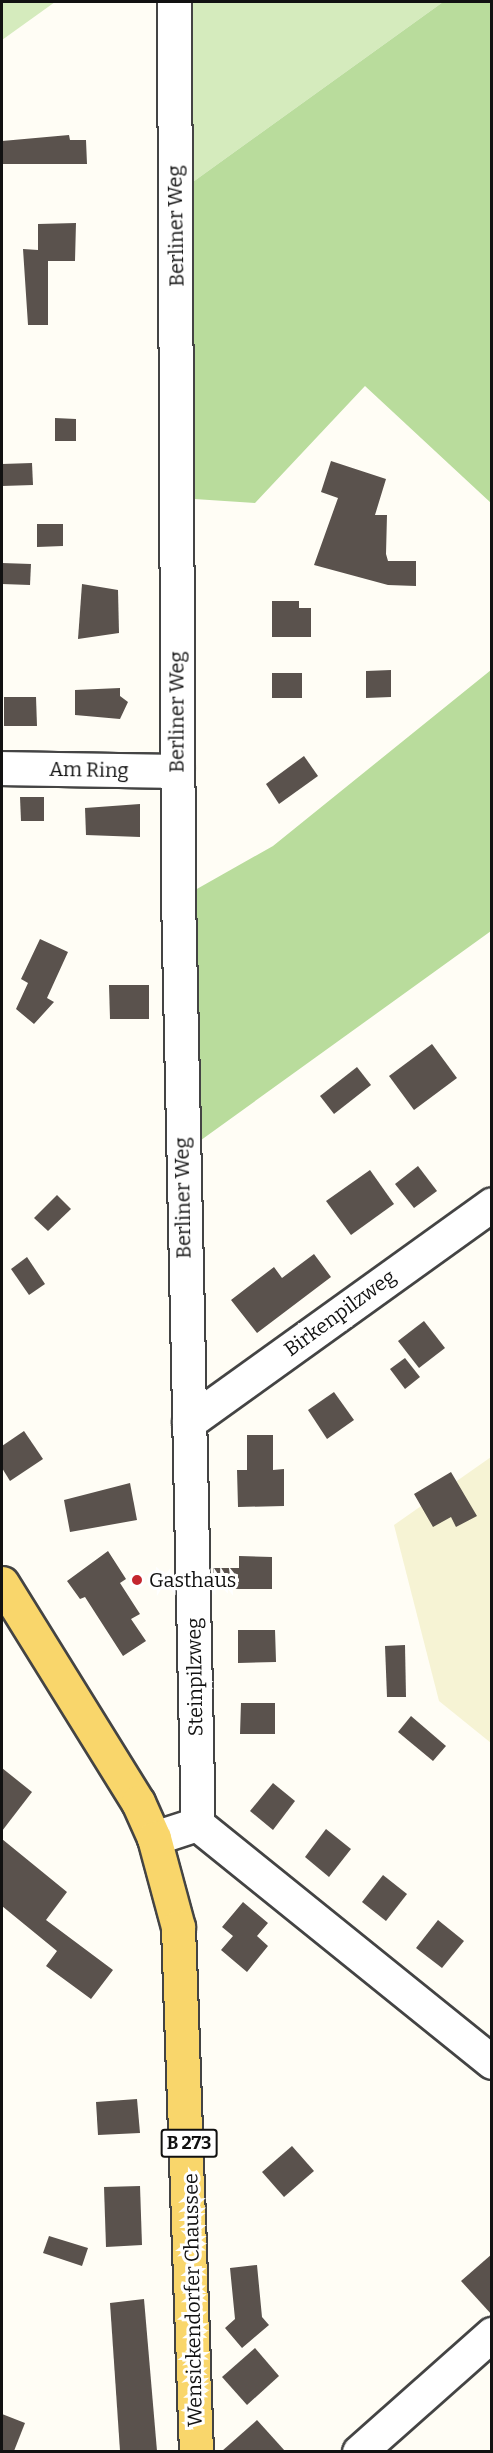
<!DOCTYPE html>
<style>
body{margin:0}
#map{position:relative;width:493px;height:2453px;overflow:hidden;background:#fffdf5;font-family:Bitter,serif}
div>[style]{position:absolute}
[style*='--x']{left:calc(var(--x)*1px);top:calc(var(--y)*1px);width:calc(var(--w)*1px);rotate:calc(var(--a)*1deg)}
.farmland>*{inset:0;background:#f6f3d4}
.green>*{inset:0;background:#d5ebbd}
.forest>*{inset:0;background:#b9dc9c}
.building>*{inset:0;background:#5a524d}
.roads{filter:drop-shadow(2px 0 #444) drop-shadow(-2px 0 #444) drop-shadow(0 2px #444) drop-shadow(0 -2px #444)}
.minor>*{height:33px;margin:-16.5px;padding:0 16.5px;transform-origin:16.5px;border-radius:16.5px;background:#fff}
.major>*{height:33px;margin:-16.5px;padding:0 16.5px;transform-origin:16.5px;border-radius:16.5px;background:#f9d66b}
.dots>*{width:16px;height:16px;translate:-50% -50%;box-sizing:border-box;border:3px solid #fff;border-radius:50%}
span{translate:-50% -50%;white-space:nowrap;text-align:center;line-height:1.15;-webkit-text-stroke:6px #fff;paint-order:stroke}
.shield-label span{padding:2px 4px;background:#fff;border:2px solid;border-radius:4px;-webkit-text-stroke-width:0}
.shield-label{font-size:18px;color:#111;font-weight:700}
.street-label{font-size:20px;color:#111}
.poi-label{font-size:20px;color:#111}
.left{translate:0 -50%;text-align:left}
.frame{position:absolute;inset:0;border:3px solid #111;pointer-events:none}
</style>
<div id="map">
<div class="farmland">
<i style="clip-path:polygon(491px 1457px,491px 1743px,439px 1701px,394px 1525px)"></i>
</div>
<div class="green">
<i style="clip-path:polygon(2px 2px,55px 2px,2px 40px)"></i>
<i style="clip-path:polygon(177px 2px,443px 2px,179px 192px)"></i>
</div>
<div class="forest">
<i style="clip-path:polygon(443px 2px,491px 2px,491px 503px,365px 386px,255px 503px,179px 498px,179px 192px)"></i>
<i style="clip-path:polygon(491px 670px,491px 931px,190px 1148px,188px 894px,273px 846px)"></i>
</div>
<div class="building">
<i style="clip-path:polygon(69px 135px,70px 140px,86px 140px,87px 164px,2px 164px,2px 141px)"></i>
<i style="clip-path:polygon(76px 223px,75px 261px,48px 261px,48px 325px,28px 325px,23px 249px,38px 250px,38px 224px)"></i>
<i style="clip-path:polygon(55px 418px,76px 419px,76px 441px,55px 441px)"></i>
<i style="clip-path:polygon(331px 461px,386px 479px,375px 515px,387px 515px,386px 554px,388px 561px,416px 561px,416px 586px,388px 585px,314px 565px,338px 498px,321px 492px)"></i>
<i style="clip-path:polygon(32px 463px,33px 485px,2px 486px,2px 464px)"></i>
<i style="clip-path:polygon(37px 524px,63px 524px,63px 546px,37px 547px)"></i>
<i style="clip-path:polygon(2px 563px,31px 564px,30px 585px,2px 584px)"></i>
<i style="clip-path:polygon(82px 584px,118px 590px,119px 633px,78px 639px)"></i>
<i style="clip-path:polygon(272px 601px,299px 601px,299px 608px,311px 608px,311px 637px,272px 637px)"></i>
<i style="clip-path:polygon(391px 670px,391px 697px,366px 698px,366px 671px)"></i>
<i style="clip-path:polygon(272px 673px,302px 673px,302px 698px,272px 698px)"></i>
<i style="clip-path:polygon(120px 688px,120px 696px,128px 702px,120px 719px,75px 715px,75px 690px)"></i>
<i style="clip-path:polygon(4px 697px,36px 697px,37px 726px,4px 726px)"></i>
<i style="clip-path:polygon(304px 756px,318px 776px,279px 804px,266px 784px)"></i>
<i style="clip-path:polygon(20px 797px,44px 797px,44px 821px,21px 821px)"></i>
<i style="clip-path:polygon(140px 804px,140px 837px,86px 835px,85px 808px)"></i>
<i style="clip-path:polygon(40px 939px,68px 952px,47px 998px,54px 1002px,34px 1024px,16px 1009px,28px 983px,21px 979px)"></i>
<i style="clip-path:polygon(109px 985px,149px 985px,149px 1019px,110px 1019px)"></i>
<i style="clip-path:polygon(432px 1044px,457px 1078px,414px 1110px,389px 1076px)"></i>
<i style="clip-path:polygon(357px 1067px,371px 1085px,334px 1114px,320px 1096px)"></i>
<i style="clip-path:polygon(418px 1166px,437px 1191px,414px 1208px,395px 1184px)"></i>
<i style="clip-path:polygon(370px 1170px,394px 1204px,351px 1235px,326px 1201px)"></i>
<i style="clip-path:polygon(57px 1195px,71px 1209px,48px 1231px,34px 1218px)"></i>
<i style="clip-path:polygon(314px 1254px,331px 1277px,257px 1333px,231px 1300px,274px 1267px,282px 1278px)"></i>
<i style="clip-path:polygon(27px 1257px,45px 1284px,29px 1295px,11px 1269px)"></i>
<i style="clip-path:polygon(424px 1321px,445px 1348px,419px 1368px,398px 1341px)"></i>
<i style="clip-path:polygon(405px 1358px,420px 1377px,405px 1389px,390px 1369px)"></i>
<i style="clip-path:polygon(334px 1392px,354px 1420px,327px 1439px,308px 1410px)"></i>
<i style="clip-path:polygon(24px 1431px,43px 1459px,10px 1481px,2px 1468px,2px 1446px)"></i>
<i style="clip-path:polygon(247px 1435px,273px 1435px,273px 1470px,284px 1469px,284px 1506px,238px 1507px,237px 1470px,247px 1470px)"></i>
<i style="clip-path:polygon(451px 1472px,477px 1516px,456px 1527px,451px 1517px,433px 1527px,414px 1494px)"></i>
<i style="clip-path:polygon(130px 1483px,137px 1520px,70px 1532px,64px 1500px)"></i>
<i style="clip-path:polygon(108px 1551px,126px 1579px,120px 1583px,140px 1614px,131px 1619px,146px 1641px,123px 1656px,85px 1597px,80px 1599px,67px 1581px)"></i>
<i style="clip-path:polygon(239px 1556px,272px 1557px,272px 1589px,213px 1589px,213px 1568px,239px 1568px)"></i>
<i style="clip-path:polygon(238px 1630px,275px 1630px,276px 1662px,238px 1663px)"></i>
<i style="clip-path:polygon(405px 1645px,406px 1697px,387px 1697px,385px 1646px)"></i>
<i style="clip-path:polygon(241px 1703px,275px 1703px,275px 1734px,240px 1734px)"></i>
<i style="clip-path:polygon(411px 1716px,446px 1746px,433px 1761px,398px 1732px)"></i>
<i style="clip-path:polygon(2px 1768px,32px 1792px,2px 1831px)"></i>
<i style="clip-path:polygon(273px 1783px,295px 1801px,273px 1830px,250px 1811px)"></i>
<i style="clip-path:polygon(326px 1829px,351px 1849px,329px 1877px,305px 1857px)"></i>
<i style="clip-path:polygon(2px 1839px,67px 1892px,46px 1920px,113px 1970px,91px 1999px,46px 1966px,57px 1951px,2px 1906px)"></i>
<i style="clip-path:polygon(383px 1875px,407px 1894px,386px 1921px,362px 1902px)"></i>
<i style="clip-path:polygon(243px 1902px,268px 1923px,257px 1936px,268px 1946px,247px 1972px,221px 1950px,233px 1936px,222px 1927px)"></i>
<i style="clip-path:polygon(438px 1920px,464px 1941px,442px 1968px,416px 1948px)"></i>
<i style="clip-path:polygon(137px 2099px,140px 2133px,98px 2135px,96px 2102px)"></i>
<i style="clip-path:polygon(292px 2146px,314px 2171px,284px 2197px,262px 2172px)"></i>
<i style="clip-path:polygon(140px 2186px,142px 2245px,106px 2247px,104px 2187px)"></i>
<i style="clip-path:polygon(49px 2236px,88px 2248px,82px 2266px,43px 2253px)"></i>
<i style="clip-path:polygon(492px 2254px,492px 2315px,461px 2281px)"></i>
<i style="clip-path:polygon(257px 2265px,262px 2317px,269px 2325px,242px 2348px,225px 2328px,235px 2319px,230px 2268px)"></i>
<i style="clip-path:polygon(144px 2299px,157px 2451px,120px 2451px,110px 2303px)"></i>
<i style="clip-path:polygon(255px 2348px,279px 2376px,247px 2405px,222px 2377px)"></i>
<i style="clip-path:polygon(2px 2414px,25px 2423px,14px 2451px,2px 2451px)"></i>
<i style="clip-path:polygon(257px 2420px,285px 2451px,222px 2451px)"></i>
</div>
<div class="roads">
<div class="minor">
<i style="--x:2;--y:768;--w:175;--a:1"></i>
<i style="--x:189;--y:1422;--w:373;--a:-35.7"></i>
<i style="--x:197;--y:1824;--w:379;--a:38.9"></i>
<i style="--x:154;--y:1838;--w:45;--a:-18"></i>
<i style="--x:197;--y:1824;--w:37;--a:-90"></i>
<i style="--x:197;--y:1787;--w:893;--a:-91.22"></i>
<i style="--x:178;--y:894;--w:892;--a:-90.26"></i>
<i style="--x:359;--y:2452;--w:178;--a:-41.6"></i>
</div>
<div class="major">
<i style="--x:2;--y:1583;--w:258;--a:58.2"></i>
<i style="--x:138;--y:1802;--w:39;--a:66"></i>
<i style="--x:154;--y:1838;--w:92;--a:74.9"></i>
<i style="--x:178;--y:1927;--w:525;--a:88.04"></i>
</div>
</div>
<div class="dots">
<i style="left:137px;top:1580px;background:#c4262e"></i>
</div>
<div class="shield-label">
<span style="left:189px;top:2143px">B 273</span>
</div>
<div class="street-label">
<span style="left:176px;top:226px;rotate:-91deg">Berliner Weg</span>
<span style="left:177px;top:712px;rotate:-90deg">Berliner Weg</span>
<span style="left:89px;top:770px;rotate:1deg">Am Ring</span>
<span style="left:183px;top:1198px;rotate:-91deg">Berliner Weg</span>
<span style="left:340px;top:1313px;rotate:-36deg">Birkenpilzweg</span>
<span style="left:195px;top:1677px;rotate:-91deg">Steinpilzweg</span>
<span style="left:193px;top:2300px;rotate:-91deg">Wensickendorfer Chaussee</span>
</div>
<div class="poi-label">
<span class="left" style="left:149px;top:1580px">Gasthaus</span>
</div>
<div class="frame"></div>
</div>
